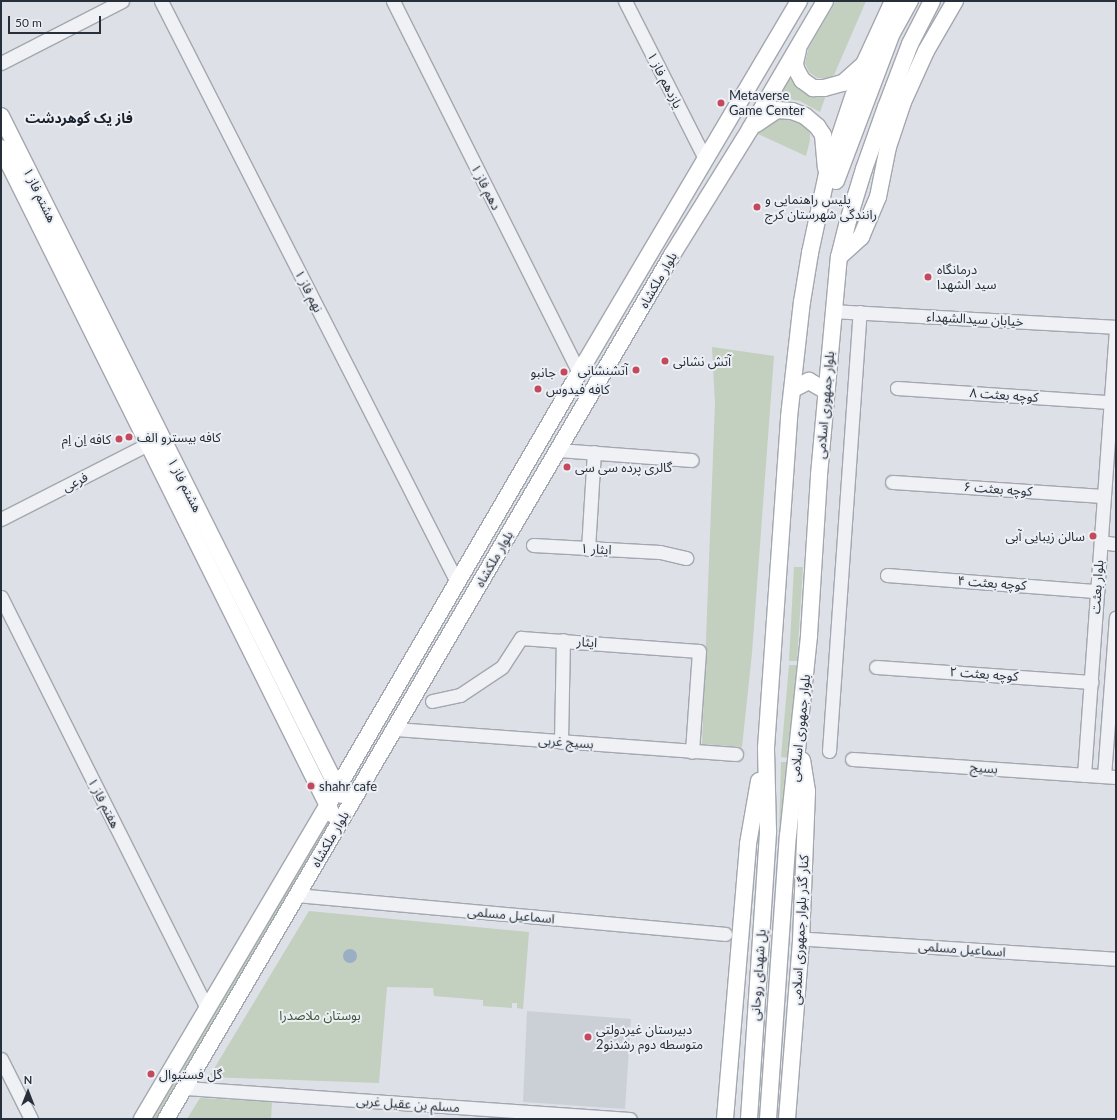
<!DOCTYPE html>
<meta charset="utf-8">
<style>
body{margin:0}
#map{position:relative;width:1117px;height:1120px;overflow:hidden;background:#dde0e6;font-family:Lato,"Noto Sans Arabic",sans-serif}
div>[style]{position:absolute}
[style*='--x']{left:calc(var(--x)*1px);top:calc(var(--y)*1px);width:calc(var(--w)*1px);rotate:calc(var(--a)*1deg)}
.built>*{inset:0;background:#cbd0d7}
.green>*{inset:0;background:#c3cfbf}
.water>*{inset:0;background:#9aaec4}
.round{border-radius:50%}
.roads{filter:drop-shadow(1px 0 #a3a7af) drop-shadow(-1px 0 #a3a7af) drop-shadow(0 1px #a3a7af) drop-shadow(0 -1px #a3a7af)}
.minor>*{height:13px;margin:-6.5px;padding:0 6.5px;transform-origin:6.5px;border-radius:6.5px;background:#eff1f4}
.major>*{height:16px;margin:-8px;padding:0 8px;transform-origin:8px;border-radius:8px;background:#fff}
.dots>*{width:11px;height:11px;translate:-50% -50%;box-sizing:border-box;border:2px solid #eceff4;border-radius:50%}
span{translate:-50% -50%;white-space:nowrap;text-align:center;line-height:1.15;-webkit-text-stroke:4px #eceff4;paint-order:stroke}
.street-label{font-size:13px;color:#272f3b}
.poi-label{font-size:13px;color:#272f3b}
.left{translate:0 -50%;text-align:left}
.right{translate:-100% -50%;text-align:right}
.park-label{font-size:13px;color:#3c5636}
.neighbourhood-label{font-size:14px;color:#1a202c;font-weight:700}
.frame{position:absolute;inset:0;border:2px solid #272f3b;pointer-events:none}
.north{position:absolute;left:8px;top:1072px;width:40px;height:40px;-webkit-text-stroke:3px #eceff4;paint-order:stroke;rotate:0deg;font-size:11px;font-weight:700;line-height:16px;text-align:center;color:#272f3b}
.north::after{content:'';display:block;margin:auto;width:14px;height:18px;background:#272f3b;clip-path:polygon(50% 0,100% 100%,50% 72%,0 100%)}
.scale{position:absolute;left:8px;top:16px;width:93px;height:18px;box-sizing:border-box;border:2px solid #272f3b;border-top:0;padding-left:5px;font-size:12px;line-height:14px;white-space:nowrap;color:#272f3b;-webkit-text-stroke:3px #eceff4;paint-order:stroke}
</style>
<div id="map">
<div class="built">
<i style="clip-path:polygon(527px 1011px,631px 1019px,625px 1109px,523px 1102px)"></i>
</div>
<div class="green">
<i style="clip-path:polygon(836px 1px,866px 1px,834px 75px,829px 79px,817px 78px,809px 72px,805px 63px,808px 49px)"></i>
<i style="clip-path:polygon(790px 78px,796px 86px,806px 94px,826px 95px,820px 112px,800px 101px,788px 99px,777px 101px)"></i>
<i style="clip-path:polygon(775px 118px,787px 118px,797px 122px,807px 128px,810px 133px,810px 140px,806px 156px,758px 134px,764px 124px)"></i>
<i style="clip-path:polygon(712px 347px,774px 356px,752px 653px,742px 747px,702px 744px,715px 404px)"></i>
<i style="clip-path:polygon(794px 567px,803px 567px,797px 661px,789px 661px)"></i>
<i style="clip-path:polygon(789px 665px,797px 665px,789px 758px,781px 757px)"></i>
<i style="clip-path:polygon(781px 762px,789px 762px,782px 833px,779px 833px)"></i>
<i style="clip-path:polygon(326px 818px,331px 825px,162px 1119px,150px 1119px)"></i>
<i style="clip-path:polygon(309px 911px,529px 932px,523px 1009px,517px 1008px,517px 1003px,512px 1003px,512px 1008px,483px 1006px,483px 1000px,434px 996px,433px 988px,387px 987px,379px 1083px,209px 1077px)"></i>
<i style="clip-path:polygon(200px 1098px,272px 1102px,271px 1119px,187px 1119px)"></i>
</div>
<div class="water">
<i class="round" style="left:343px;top:949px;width:14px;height:14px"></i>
</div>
<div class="roads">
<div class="minor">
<i style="--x:161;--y:1;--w:652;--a:63"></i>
<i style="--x:393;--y:1;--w:416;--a:63.4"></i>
<i style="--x:625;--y:1;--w:177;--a:63.1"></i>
<i style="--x:1;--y:63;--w:136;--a:-27.1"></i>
<i style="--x:833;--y:311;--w:283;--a:3.2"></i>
<i style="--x:897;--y:388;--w:213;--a:3.8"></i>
<i style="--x:558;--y:450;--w:134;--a:4.3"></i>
<i style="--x:892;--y:482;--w:212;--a:3.8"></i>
<i style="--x:1;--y:519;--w:174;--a:-27"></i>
<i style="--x:1101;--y:542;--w:15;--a:8"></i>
<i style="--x:533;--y:545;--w:127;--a:3.2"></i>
<i style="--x:660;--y:552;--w:27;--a:13"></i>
<i style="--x:588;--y:549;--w:97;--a:-86.5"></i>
<i style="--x:887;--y:575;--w:211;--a:4.4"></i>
<i style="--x:1;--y:597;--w:461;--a:63.4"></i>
<i style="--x:876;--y:667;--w:216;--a:4"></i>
<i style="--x:432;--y:701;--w:29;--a:-12"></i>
<i style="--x:460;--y:695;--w:50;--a:-33.7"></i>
<i style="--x:502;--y:667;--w:35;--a:-57"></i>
<i style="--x:521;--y:638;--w:178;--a:4.2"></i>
<i style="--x:699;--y:651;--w:101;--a:94"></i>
<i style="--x:395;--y:729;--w:342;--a:4.2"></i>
<i style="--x:561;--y:742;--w:102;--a:-88.9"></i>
<i style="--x:829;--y:751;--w:440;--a:-86"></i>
<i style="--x:852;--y:759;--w:265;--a:3.9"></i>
<i style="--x:1084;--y:775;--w:449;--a:-85.9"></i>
<i style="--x:1104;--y:776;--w:159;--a:-85.7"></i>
<i style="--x:297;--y:895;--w:430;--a:5.2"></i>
<i style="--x:808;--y:939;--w:309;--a:3.7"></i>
<i style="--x:1;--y:1059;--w:67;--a:63.4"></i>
<i style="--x:185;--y:1088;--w:446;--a:4"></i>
</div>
<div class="major">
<i style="--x:798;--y:50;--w:13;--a:103"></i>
<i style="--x:795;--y:63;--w:6;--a:81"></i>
<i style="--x:796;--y:69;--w:13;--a:61"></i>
<i style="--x:802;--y:80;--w:14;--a:36"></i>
<i style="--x:813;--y:88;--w:11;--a:0"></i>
<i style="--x:824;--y:88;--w:20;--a:-15"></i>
<i style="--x:843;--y:83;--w:27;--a:-42"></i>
<i style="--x:1;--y:116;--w:759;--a:63.4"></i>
<i style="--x:756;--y:124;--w:25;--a:-34"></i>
<i style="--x:777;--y:110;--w:15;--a:4"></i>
<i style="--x:792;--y:111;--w:14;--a:21"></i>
<i style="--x:805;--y:116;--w:16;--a:40"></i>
<i style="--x:817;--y:126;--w:11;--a:56"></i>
<i style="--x:823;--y:135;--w:33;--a:85"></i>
<i style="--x:1;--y:148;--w:744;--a:63.57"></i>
<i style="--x:836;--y:181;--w:158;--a:-69.3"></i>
<i style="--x:892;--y:33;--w:37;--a:-61"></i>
<i style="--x:839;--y:257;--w:30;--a:-42"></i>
<i style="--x:861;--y:237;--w:43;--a:-67"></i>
<i style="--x:878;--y:197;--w:51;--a:-78.7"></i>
<i style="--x:888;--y:147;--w:47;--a:-71.6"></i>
<i style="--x:903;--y:102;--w:56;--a:-65.7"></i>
<i style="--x:926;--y:51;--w:58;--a:-59.9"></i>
<i style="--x:793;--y:389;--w:18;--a:-27"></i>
<i style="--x:809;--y:381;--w:20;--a:30"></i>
<i style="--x:142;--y:1119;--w:364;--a:-59.4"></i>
<i style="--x:327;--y:806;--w:501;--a:-59.8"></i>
<i style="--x:579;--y:373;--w:432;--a:-59.4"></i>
<i style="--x:166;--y:1119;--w:1001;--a:-59.64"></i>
<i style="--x:672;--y:255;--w:148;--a:-58.2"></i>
<i style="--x:750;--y:129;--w:148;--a:-59.6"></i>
<i style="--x:725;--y:1119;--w:276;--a:-85.2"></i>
<i style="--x:748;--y:844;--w:64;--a:-80.1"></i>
<i style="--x:749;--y:1119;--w:289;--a:-86.2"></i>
<i style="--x:768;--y:831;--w:83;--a:-91.4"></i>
<i style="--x:766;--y:748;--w:332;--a:-86"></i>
<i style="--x:789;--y:417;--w:116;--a:-83.6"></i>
<i style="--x:802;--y:302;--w:50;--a:-80.7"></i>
<i style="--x:810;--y:253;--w:81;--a:-77.9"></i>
<i style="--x:827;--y:174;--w:116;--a:-71.4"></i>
<i style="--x:864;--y:64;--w:69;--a:-65.3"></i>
<i style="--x:768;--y:1119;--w:284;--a:-86"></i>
<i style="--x:788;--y:836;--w:202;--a:-84"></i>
<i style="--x:809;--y:635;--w:160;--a:-86.4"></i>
<i style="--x:819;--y:475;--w:219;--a:-84.8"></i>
<i style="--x:839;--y:257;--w:37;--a:-76"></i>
<i style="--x:848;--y:221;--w:54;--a:-72.9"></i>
<i style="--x:864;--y:169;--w:66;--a:-70.5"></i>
<i style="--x:886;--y:107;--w:67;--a:-69.1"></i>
<i style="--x:910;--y:44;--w:48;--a:-62.9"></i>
<i style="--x:787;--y:1119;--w:179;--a:-85.5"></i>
<i style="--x:801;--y:941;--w:150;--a:-87.7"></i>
<i style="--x:807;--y:791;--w:31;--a:-99"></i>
</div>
</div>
<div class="dots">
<i style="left:721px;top:103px;background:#c4495c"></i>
<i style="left:757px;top:207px;background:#c4495c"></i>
<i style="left:928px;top:277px;background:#c4495c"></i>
<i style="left:665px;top:361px;background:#c4495c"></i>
<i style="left:636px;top:370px;background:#c4495c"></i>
<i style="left:564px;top:372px;background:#c4495c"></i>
<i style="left:538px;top:389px;background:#c4495c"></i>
<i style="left:129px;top:437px;background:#c4495c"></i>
<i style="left:119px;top:439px;background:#c4495c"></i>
<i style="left:567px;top:467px;background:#c4495c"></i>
<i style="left:1093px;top:536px;background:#c4495c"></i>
<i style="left:311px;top:786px;background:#c4495c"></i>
<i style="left:588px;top:1037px;background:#c4495c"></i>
<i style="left:151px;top:1074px;background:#c4495c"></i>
</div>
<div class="street-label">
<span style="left:665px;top:80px;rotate:63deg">یازدهم فاز ۱</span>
<span style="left:486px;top:187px;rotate:63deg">دهم فاز ۱</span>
<span style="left:40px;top:195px;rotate:64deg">هشتم فاز ۱</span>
<span style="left:658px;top:280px;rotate:-60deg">بلوار ملکشاه</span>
<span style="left:309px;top:291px;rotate:63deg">نهم فاز ۱</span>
<span style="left:975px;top:319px;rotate:3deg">خیابان سیدالشهداء</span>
<span style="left:1004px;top:395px;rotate:4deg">کوچه بعثت ۸</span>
<span style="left:825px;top:405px;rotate:-85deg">بلوار جمهوری اسلامی</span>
<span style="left:75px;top:482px;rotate:-27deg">فرعی</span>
<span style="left:185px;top:485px;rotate:63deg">هشتم فاز ۱</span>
<span style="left:998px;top:489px;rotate:4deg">کوچه بعثت ۶</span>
<span style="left:596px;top:549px;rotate:3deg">ایثار ۱</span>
<span style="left:494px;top:559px;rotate:-60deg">بلوار ملکشاه</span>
<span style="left:992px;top:583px;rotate:4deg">کوچه بعثت ۴</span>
<span style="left:1097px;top:587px;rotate:-86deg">بلوار بعثت</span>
<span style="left:587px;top:642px;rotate:4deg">ایثار</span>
<span style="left:984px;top:674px;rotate:4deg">کوچه بعثت ۲</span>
<span style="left:800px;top:728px;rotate:-84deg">بلوار جمهوری اسلامی</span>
<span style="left:566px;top:742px;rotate:4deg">بسیج غربی</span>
<span style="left:984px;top:768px;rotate:4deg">بسیج</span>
<span style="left:104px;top:803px;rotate:63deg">هفتم فاز ۱</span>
<span style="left:330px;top:839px;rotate:-60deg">بلوار ملکشاه</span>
<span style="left:511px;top:915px;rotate:5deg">اسماعیل مسلمی</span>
<span style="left:800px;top:930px;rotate:-87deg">کنار گذر بلوار جمهوری اسلامی</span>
<span style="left:962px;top:949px;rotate:4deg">اسماعیل مسلمی</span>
<span style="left:758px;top:975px;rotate:-86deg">پل شهدای روحانی</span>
<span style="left:408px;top:1104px;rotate:4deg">مسلم بن عقیل غربی</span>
</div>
<div class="poi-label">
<span class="left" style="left:729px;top:103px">Metaverse<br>Game Center</span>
<span class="left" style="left:765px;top:207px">پلیس راهنمایی و<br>رانندگی شهرستان کرج</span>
<span class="left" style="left:937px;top:277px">درمانگاه<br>سید الشهدا</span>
<span class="left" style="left:673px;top:361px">آتش نشانی</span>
<span class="right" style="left:628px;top:370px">آتشنشانی</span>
<span class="right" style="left:556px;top:372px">جانبو</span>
<span class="left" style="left:546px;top:389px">كافه فيدوس</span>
<span class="left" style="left:137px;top:437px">کافه بیسترو الف</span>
<span class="right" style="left:111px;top:439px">کافه اِن اِم</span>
<span class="left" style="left:575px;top:467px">گالری پرده سی سی</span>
<span class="right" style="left:1085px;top:536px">سالن زیبایی آبی</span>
<span class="left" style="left:319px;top:786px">shahr cafe</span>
<span class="left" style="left:596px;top:1037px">دبیرستان غیردولتی<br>متوسطه دوم رشدنو2</span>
<span class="left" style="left:159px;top:1074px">گل فستیوال</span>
</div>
<div class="park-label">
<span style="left:320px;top:1015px">بوستان ملاصدرا</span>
</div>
<div class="neighbourhood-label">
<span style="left:79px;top:118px">فاز یک گوهردشت</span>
</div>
<div class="frame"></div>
<div class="north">N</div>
<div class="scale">50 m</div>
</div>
